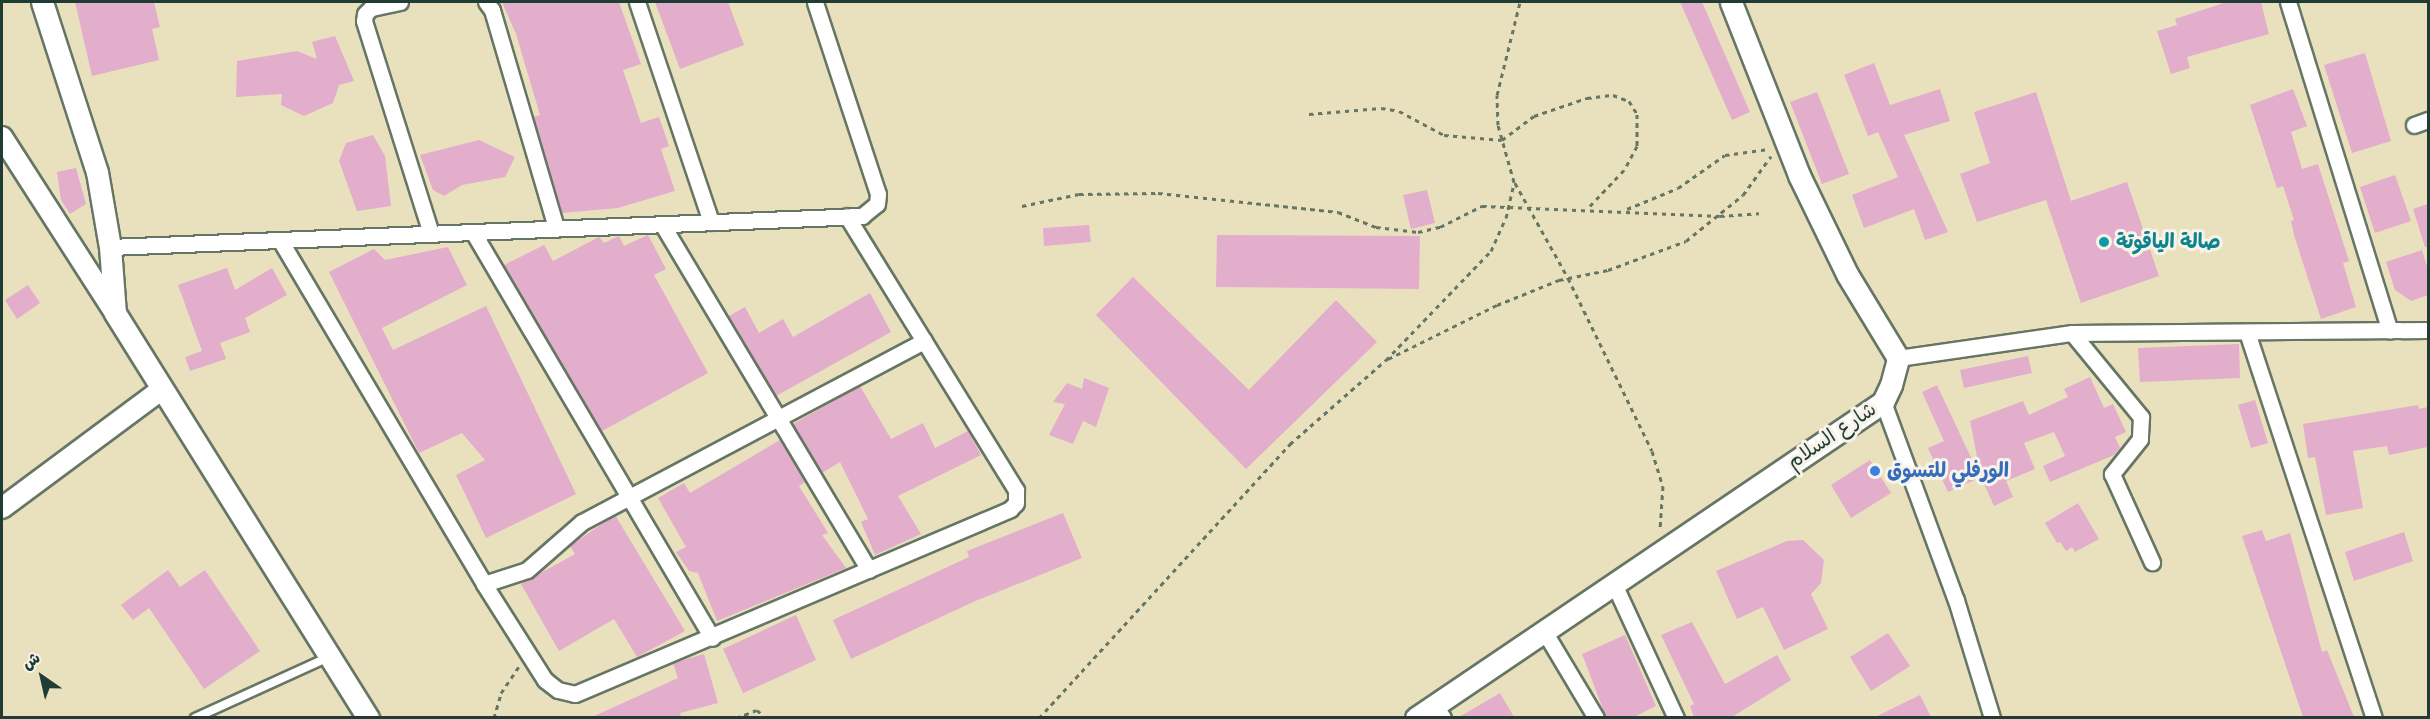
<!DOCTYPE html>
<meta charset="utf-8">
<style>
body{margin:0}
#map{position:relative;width:2430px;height:719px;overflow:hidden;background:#e9e1be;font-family:Mynerve,"Playpen Sans Arabic",sans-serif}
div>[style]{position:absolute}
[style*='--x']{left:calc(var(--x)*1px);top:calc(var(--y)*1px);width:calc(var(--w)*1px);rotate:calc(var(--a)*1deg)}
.building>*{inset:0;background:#e3adcc}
.path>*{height:3px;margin-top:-1.5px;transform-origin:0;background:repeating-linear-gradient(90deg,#667664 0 4.5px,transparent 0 9px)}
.roads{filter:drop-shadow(2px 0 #667664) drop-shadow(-2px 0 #667664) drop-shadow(0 2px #667664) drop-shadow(0 -2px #667664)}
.service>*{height:8px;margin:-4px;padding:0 4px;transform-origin:4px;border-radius:4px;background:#fff}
.minor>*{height:15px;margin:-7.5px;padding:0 7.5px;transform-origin:7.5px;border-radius:7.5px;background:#fff}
.tertiary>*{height:20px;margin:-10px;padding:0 10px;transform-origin:10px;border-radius:10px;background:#fff}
.secondary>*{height:21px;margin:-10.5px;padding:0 10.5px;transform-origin:10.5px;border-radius:10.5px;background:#fff}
.dots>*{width:16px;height:16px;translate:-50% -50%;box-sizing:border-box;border:3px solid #f7f3e8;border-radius:50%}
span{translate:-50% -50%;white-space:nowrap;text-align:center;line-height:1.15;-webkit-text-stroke:6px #f7f3e8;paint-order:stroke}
.culture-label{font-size:20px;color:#0d838f;font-weight:700}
.left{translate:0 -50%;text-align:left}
.street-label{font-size:20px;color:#1f3d34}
.shop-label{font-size:20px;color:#366cbe;font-weight:700}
.frame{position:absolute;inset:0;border:3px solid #1f3d34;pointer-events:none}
.north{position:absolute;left:12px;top:647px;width:60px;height:60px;-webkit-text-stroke:4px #f7f3e8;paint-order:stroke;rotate:326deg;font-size:16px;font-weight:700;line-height:24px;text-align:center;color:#1f3d34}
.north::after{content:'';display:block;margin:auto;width:21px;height:27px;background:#1f3d34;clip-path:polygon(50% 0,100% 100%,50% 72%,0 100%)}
</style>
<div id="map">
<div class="building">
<i style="clip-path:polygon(75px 2px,154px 2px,160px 27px,152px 29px,159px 60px,92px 76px)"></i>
<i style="clip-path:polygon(502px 2px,619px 2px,641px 64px,623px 70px,641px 123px,659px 117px,669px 146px,661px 149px,675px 191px,618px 208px,562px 213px,533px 117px,540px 115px,516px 34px)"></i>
<i style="clip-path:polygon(655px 2px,728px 2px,744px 45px,680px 69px)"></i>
<i style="clip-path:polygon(1680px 2px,1702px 2px,1750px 112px,1732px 120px)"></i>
<i style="clip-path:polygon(2227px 2px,2261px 2px,2269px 34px,2187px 57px,2190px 68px,2171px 74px,2157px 31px,2177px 25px,2175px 19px)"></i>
<i style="clip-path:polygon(335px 36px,354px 81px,339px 85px,333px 103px,304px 116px,281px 105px,282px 94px,236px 97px,237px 61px,297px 51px,317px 59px,312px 42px)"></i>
<i style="clip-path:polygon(2365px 53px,2391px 141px,2352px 153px,2324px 65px)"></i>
<i style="clip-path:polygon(1874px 63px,1890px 105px,1940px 89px,1950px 121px,1904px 135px,1948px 232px,1925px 240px,1914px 209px,1864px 228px,1852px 195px,1898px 177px,1878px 132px,1868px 136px,1844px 75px)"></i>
<i style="clip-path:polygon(2293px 89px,2307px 126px,2291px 132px,2302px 169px,2318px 164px,2349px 261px,2343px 263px,2356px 307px,2321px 319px,2294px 235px,2291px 221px,2294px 220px,2283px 186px,2277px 188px,2250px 105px)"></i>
<i style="clip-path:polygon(1817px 92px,1849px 174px,1822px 184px,1790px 102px)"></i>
<i style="clip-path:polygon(2036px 92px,2071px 201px,2127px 182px,2159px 276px,2081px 303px,2046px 200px,1977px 222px,1960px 174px,1990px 163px,1974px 112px)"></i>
<i style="clip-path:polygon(373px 135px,385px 156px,391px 206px,357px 211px,339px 161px,346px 143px)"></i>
<i style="clip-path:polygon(479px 140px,515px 157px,505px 177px,462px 185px,444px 196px,433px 190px,420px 155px)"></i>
<i style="clip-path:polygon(76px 168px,86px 204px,70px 214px,61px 200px,57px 172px)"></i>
<i style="clip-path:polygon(2395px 175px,2411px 221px,2375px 233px,2360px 187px)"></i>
<i style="clip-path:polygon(1427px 190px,1435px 223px,1411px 229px,1403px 195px)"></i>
<i style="clip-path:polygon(2428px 204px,2428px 247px,2425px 247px,2413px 209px)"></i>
<i style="clip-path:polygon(1089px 225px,1091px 242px,1044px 246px,1043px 228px)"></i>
<i style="clip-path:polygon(648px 235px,666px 269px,654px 275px,708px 373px,602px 431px,504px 265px,544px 245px,553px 261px,599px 237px,604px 243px,619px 236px,624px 246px)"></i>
<i style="clip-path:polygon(1217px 235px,1420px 236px,1419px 289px,1216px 287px)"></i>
<i style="clip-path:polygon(448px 247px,467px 285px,382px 328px,393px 350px,486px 306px,576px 494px,486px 538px,456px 475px,485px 460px,462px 433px,419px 453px,329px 272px,374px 249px,385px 260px)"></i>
<i style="clip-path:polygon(2422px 250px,2428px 270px,2428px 295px,2411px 301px,2395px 290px,2386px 262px)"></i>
<i style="clip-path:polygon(227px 268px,235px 290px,272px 268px,287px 295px,245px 318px,250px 332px,220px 343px,226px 359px,190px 371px,185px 357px,202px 351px,178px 285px)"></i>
<i style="clip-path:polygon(1133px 277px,1249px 390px,1336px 300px,1377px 342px,1246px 469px,1096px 315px)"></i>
<i style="clip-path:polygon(28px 285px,40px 303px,17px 319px,5px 300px)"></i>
<i style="clip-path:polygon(870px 293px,891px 332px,776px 396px,729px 316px,745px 307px,759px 333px,783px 319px,793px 337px)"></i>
<i style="clip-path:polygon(2239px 344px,2240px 378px,2140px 382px,2138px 348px)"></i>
<i style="clip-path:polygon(2028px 356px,2032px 373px,1964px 388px,1960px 370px)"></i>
<i style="clip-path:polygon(2090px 377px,2104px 408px,2113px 404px,2126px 432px,2115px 437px,2120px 448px,2114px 455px,2050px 482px,2043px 466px,2065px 456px,2054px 432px,2024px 443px,2035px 469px,2006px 481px,2013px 497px,1994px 506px,1981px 477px,1948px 492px,1928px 448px,1944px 441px,1922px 392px,1937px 385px,1974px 464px,1978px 462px,1970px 421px,2023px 401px,2029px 415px,2068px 397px,2064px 389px)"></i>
<i style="clip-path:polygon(1084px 378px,1109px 388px,1096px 427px,1083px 421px,1073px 444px,1049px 435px,1065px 404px,1053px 402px,1067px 383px,1082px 389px)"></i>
<i style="clip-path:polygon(860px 386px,891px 439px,923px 423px,935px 448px,968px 431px,981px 455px,898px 496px,921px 534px,875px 555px,861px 522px,868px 519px,840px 462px,822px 473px,793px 424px)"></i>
<i style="clip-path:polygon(2255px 400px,2268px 443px,2251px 448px,2238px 405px)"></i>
<i style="clip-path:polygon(2418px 405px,2419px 409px,2428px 407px,2428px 447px,2389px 455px,2387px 446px,2353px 451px,2363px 508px,2326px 515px,2315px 457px,2308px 458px,2303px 424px)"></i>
<i style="clip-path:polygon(780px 440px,805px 482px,799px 486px,828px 533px,822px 535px,846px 568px,717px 621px,698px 573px,689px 571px,676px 552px,686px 547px,658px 498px,684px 483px,690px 493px)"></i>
<i style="clip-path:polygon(1870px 460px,1891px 493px,1851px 518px,1831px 485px)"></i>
<i style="clip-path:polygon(2078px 503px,2099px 539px,2075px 552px,2072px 547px,2066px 551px,2060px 542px,2057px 543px,2045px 523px)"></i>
<i style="clip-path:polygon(1063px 513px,1082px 558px,973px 602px,851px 659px,833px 620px,969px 557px,967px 551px)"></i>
<i style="clip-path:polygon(615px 515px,685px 631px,637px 657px,614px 619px,559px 651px,521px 584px,575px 554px,570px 546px)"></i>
<i style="clip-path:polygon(2262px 530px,2266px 541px,2290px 533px,2322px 652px,2327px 650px,2354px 717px,2303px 717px,2242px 536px)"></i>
<i style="clip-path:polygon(2404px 532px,2413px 561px,2354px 581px,2345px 552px)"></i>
<i style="clip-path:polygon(1803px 540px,1824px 560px,1821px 583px,1811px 594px,1828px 629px,1784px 650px,1763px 607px,1737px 619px,1716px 571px,1787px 541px)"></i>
<i style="clip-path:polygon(168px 570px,180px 587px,205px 570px,260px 651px,204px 689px,149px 608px,133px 620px,121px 605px)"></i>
<i style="clip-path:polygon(796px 615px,816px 660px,743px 693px,723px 649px)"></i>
<i style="clip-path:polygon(1692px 622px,1725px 684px,1777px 655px,1791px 680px,1732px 717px,1694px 717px,1690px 706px,1694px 704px,1661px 635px)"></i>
<i style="clip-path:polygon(1888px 633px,1910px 666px,1871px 691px,1850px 657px)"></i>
<i style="clip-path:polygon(1625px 635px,1656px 706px,1634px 717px,1606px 717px,1582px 654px)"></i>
<i style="clip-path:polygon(704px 654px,718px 703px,680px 713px,681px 717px,592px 717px,678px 678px,673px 663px)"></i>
<i style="clip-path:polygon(1500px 693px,1514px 717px,1459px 717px)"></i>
<i style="clip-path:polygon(1920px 695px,1931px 717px,1875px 717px)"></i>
</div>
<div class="path">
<i style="--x:1309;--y:114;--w:72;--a:-4.8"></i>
<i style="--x:1381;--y:108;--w:18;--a:9"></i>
<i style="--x:1399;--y:111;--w:51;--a:28.1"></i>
<i style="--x:1444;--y:135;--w:58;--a:4.9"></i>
<i style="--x:1502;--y:140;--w:40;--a:-37"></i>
<i style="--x:1534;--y:116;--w:56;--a:-18.8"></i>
<i style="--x:1587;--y:98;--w:26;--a:-7"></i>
<i style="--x:1613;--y:95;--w:17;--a:21"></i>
<i style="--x:1629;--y:101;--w:15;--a:58"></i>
<i style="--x:1637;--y:114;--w:32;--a:90"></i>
<i style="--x:1637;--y:146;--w:27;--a:118"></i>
<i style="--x:1624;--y:170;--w:52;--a:133.5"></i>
<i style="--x:1515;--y:183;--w:109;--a:60.8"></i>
<i style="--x:1568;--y:278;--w:192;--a:64.1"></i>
<i style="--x:1652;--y:451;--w:37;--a:73"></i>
<i style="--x:1663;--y:486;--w:43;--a:94"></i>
<i style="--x:1022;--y:206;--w:58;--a:-11.9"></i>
<i style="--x:1079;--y:194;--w:79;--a:-0.7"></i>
<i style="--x:1158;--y:193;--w:181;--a:6"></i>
<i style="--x:1338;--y:212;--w:41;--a:21.5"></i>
<i style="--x:1376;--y:227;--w:42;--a:6.8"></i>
<i style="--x:1418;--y:232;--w:23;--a:-13"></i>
<i style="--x:1440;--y:227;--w:47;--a:-26.6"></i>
<i style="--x:1482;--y:206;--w:238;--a:2.4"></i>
<i style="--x:1720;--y:216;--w:39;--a:-4"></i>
<i style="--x:1627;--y:209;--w:55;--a:-22.4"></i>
<i style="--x:1678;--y:188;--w:57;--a:-35.1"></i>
<i style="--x:1725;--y:155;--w:44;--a:-7.8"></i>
<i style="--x:1388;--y:359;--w:122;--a:-26.4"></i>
<i style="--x:1497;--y:305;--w:67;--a:-22"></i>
<i style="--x:1559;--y:280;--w:50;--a:-11.5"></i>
<i style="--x:1608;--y:270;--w:83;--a:-20.4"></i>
<i style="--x:1686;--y:241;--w:73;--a:-38.9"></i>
<i style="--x:1743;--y:195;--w:48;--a:-54.3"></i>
<i style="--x:494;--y:718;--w:26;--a:-74"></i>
<i style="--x:501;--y:693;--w:32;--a:-56"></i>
<i style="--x:736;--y:718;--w:22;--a:-21"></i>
<i style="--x:757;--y:710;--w:12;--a:42"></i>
<i style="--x:1039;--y:718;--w:372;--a:-47.5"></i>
<i style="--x:1290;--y:444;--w:128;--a:-41.2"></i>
<i style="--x:1386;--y:360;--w:151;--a:-46.1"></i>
<i style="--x:1491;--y:251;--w:36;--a:-66"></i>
<i style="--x:1506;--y:218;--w:37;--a:-77"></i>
<i style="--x:1514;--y:182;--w:59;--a:-105.7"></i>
<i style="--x:1498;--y:125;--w:30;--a:-92"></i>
<i style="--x:1497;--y:95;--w:96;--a:-76.1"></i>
</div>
<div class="roads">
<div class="service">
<i style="--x:195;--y:718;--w:147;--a:-24.5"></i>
</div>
<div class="minor">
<i style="--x:400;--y:2;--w:30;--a:168"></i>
<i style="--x:371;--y:8;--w:8;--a:135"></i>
<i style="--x:365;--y:14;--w:7;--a:98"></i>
<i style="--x:364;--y:21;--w:223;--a:72.5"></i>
<i style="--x:486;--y:2;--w:10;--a:53"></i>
<i style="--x:492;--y:10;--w:227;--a:73.6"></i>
<i style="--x:637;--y:2;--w:232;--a:71.4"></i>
<i style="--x:2288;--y:2;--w:344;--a:72.8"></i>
<i style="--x:2414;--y:125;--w:15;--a:-20"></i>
<i style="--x:662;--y:224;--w:403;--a:59.1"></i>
<i style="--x:473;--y:232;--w:471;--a:59.5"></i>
<i style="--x:280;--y:240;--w:400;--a:59.3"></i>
<i style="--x:484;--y:584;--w:114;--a:57.6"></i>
<i style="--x:545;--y:680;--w:16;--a:38"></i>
<i style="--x:558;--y:690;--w:17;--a:13"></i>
<i style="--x:575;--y:694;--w:473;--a:-23"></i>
<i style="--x:1010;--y:509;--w:8;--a:-45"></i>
<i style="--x:1016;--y:503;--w:13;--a:-90"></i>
<i style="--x:1016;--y:490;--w:322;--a:-121.7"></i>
<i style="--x:110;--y:247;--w:753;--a:-2.36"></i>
<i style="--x:862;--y:216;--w:19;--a:-39"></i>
<i style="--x:877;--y:204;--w:10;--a:-84"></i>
<i style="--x:878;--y:194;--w:202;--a:-108.2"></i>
<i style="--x:2247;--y:332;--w:406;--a:71.8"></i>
<i style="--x:2072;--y:333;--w:109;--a:50.6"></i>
<i style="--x:2141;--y:417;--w:22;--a:93"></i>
<i style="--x:2140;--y:439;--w:45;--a:128.7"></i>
<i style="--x:2112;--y:474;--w:97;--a:65.6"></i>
<i style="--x:1898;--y:358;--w:176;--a:-8.2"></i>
<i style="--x:2072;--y:333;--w:356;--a:-0.5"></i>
<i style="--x:1883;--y:402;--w:211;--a:69.8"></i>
<i style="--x:1956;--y:600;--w:123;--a:73"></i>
<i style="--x:484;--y:584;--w:45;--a:-18"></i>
<i style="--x:527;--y:570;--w:73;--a:-41.1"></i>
<i style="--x:582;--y:522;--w:387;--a:-27.9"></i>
<i style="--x:1614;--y:584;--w:148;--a:65.2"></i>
<i style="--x:1544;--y:631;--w:101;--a:59.1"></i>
<i style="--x:1435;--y:705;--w:15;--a:58"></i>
</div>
<div class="tertiary">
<i style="--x:2;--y:137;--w:209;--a:57.3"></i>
<i style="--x:2;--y:508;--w:199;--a:-36.6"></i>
</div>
<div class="secondary">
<i style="--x:42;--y:2;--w:179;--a:72.1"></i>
<i style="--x:97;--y:172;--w:76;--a:80.2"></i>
<i style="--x:110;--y:247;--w:66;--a:85.7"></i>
<i style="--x:115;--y:313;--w:478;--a:58"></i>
<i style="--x:1416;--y:718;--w:564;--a:-34.08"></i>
<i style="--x:1883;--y:402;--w:19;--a:-65"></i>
<i style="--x:1891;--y:385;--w:28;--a:-75"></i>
<i style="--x:1898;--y:358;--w:98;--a:-121.3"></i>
<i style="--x:1847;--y:274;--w:110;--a:-115.9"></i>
<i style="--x:1799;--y:175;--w:186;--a:-111.5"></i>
</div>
</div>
<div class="dots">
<i style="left:2104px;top:242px;background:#0f9aa8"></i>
<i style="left:1875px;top:471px;background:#3f7fe0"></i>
</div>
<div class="culture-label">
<span class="left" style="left:2116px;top:242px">صالة الياقوتة</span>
</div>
<div class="street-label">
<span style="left:1832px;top:436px;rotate:-34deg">شارع السلام</span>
</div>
<div class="shop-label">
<span class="left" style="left:1887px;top:471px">الورفلي للتسوق</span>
</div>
<div class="frame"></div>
<div class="north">ش</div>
</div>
